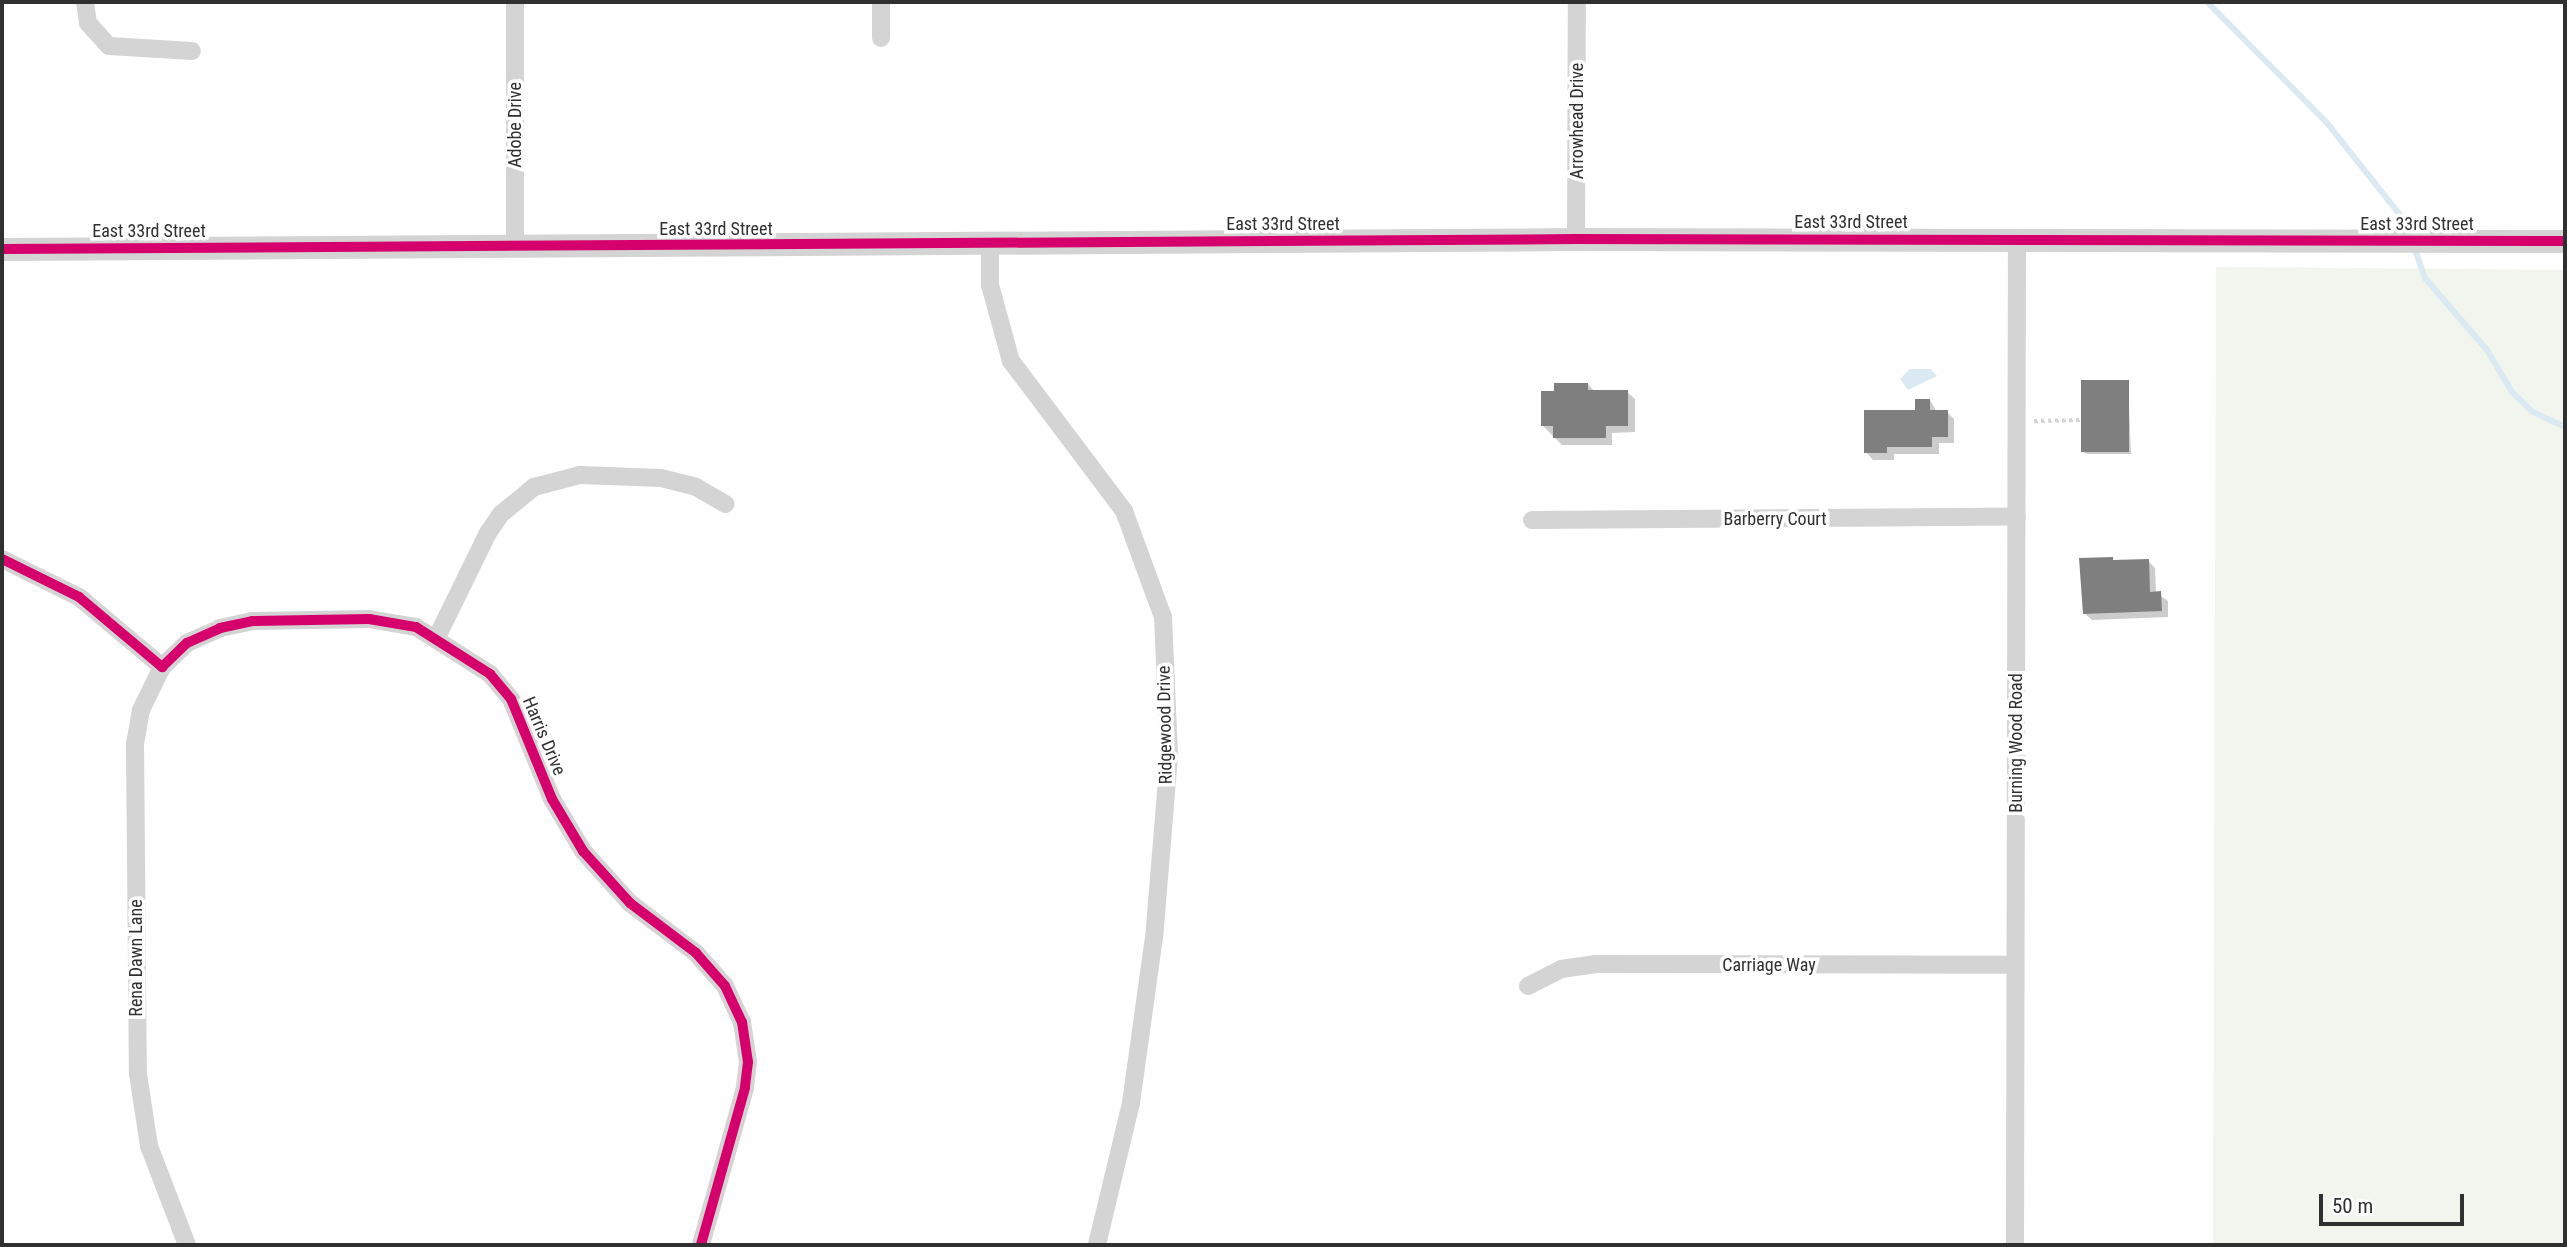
<!DOCTYPE html>
<style>
body{margin:0}
#map{position:relative;width:2567px;height:1247px;overflow:hidden;background:#fff;font-family:"Roboto Condensed",sans-serif}
div>[style]{position:absolute}
[style*='--x']{left:calc(var(--x)*1px);top:calc(var(--y)*1px);width:calc(var(--w)*1px);rotate:calc(var(--a)*1deg)}
.green>*{inset:0;background:#f1f5ed}
.water>*{inset:0;background:#dbe9f2}
.shadow>*{inset:0;background:#0003}
.stream>*{height:6px;margin:-3px;padding:0 3px;transform-origin:3px;border-radius:3px;background:#dbe9f2}
.building>*{inset:0;background:#7f7f7f}
.path>*{height:3.5px;margin-top:-1.75px;transform-origin:0;background:repeating-linear-gradient(90deg,#d4d4d4 0 3.5px,transparent 0 7px)}
.minor>*{height:18px;margin:-9px;padding:0 9px;transform-origin:9px;border-radius:9px;background:#d4d4d4}
.tertiary>*{height:23px;margin:-11.5px;padding:0 11.5px;transform-origin:11.5px;border-radius:11.5px;background:#d4d4d4}
.cycleway>*{height:10px;margin:-5px;padding:0 5px;transform-origin:5px;border-radius:5px;background:#d6006c}
span{translate:-50% -50%;white-space:nowrap;text-align:center;line-height:1.15;-webkit-text-stroke:7px #fff;paint-order:stroke}
.street-label{font-size:18px;color:#303030}
.frame{position:absolute;inset:0;border:4px solid #303030;pointer-events:none}
.scale{position:absolute;left:2319px;top:1194px;width:145px;height:32px;box-sizing:border-box;border:4px solid #303030;border-top:0;padding-left:9px;font-size:21px;line-height:24px;white-space:nowrap;color:#303030;-webkit-text-stroke:5px #fff;paint-order:stroke}
</style>
<div id="map">
<div class="green">
<i style="clip-path:polygon(2216px 267px,2565px 270px,2565px 1245px,2213px 1245px)"></i>
</div>
<div class="water">
<i style="clip-path:polygon(1910px 369px,1931px 369px,1937px 376px,1908px 390px,1900px 379px)"></i>
</div>
<div class="shadow">
<i style="clip-path:polygon(2128px 382px,2131px 454px,2086px 454px,2083px 451px)"></i>
<i style="clip-path:polygon(1588px 384px,1595px 392px,1627px 392px,1635px 399px,1635px 432px,1612px 433px,1612px 445px,1562px 445px,1543px 426px,1556px 393px)"></i>
<i style="clip-path:polygon(1930px 400px,1937px 412px,1947px 412px,1954px 419px,1954px 443px,1939px 443px,1939px 454px,1894px 454px,1894px 460px,1873px 460px,1866px 452px)"></i>
<i style="clip-path:polygon(2148px 561px,2155px 568px,2156px 593px,2168px 601px,2168px 617px,2092px 620px,2084px 613px)"></i>
</div>
<div class="stream">
<i style="--x:2207;--y:2;--w:170;--a:45.2"></i>
<i style="--x:2327;--y:123;--w:125;--a:51.5"></i>
<i style="--x:2405;--y:221;--w:60;--a:70.7"></i>
<i style="--x:2425;--y:278;--w:95;--a:49.3"></i>
<i style="--x:2487;--y:350;--w:49;--a:59.2"></i>
<i style="--x:2512;--y:392;--w:29;--a:44"></i>
<i style="--x:2533;--y:412;--w:35;--a:25"></i>
</div>
<div class="building">
<i style="clip-path:polygon(2081px 380px,2129px 380px,2129px 452px,2081px 452px)"></i>
<i style="clip-path:polygon(1554px 383px,1588px 383px,1588px 390px,1628px 390px,1628px 426px,1606px 426px,1606px 438px,1553px 438px,1553px 426px,1541px 426px,1541px 391px,1554px 391px)"></i>
<i style="clip-path:polygon(1915px 399px,1930px 399px,1930px 410px,1948px 410px,1948px 437px,1932px 437px,1932px 447px,1887px 447px,1887px 453px,1864px 453px,1864px 410px,1915px 410px)"></i>
<i style="clip-path:polygon(2113px 557px,2113px 560px,2149px 559px,2150px 592px,2161px 591px,2162px 611px,2083px 614px,2079px 558px)"></i>
</div>
<div class="path">
<i style="--x:2034;--y:421;--w:47;--a:-1.2"></i>
</div>
<div class="minor">
<i style="--x:85;--y:2;--w:21;--a:82"></i>
<i style="--x:88;--y:23;--w:31;--a:48"></i>
<i style="--x:109;--y:46;--w:83;--a:3.4"></i>
<i style="--x:881;--y:2;--w:36;--a:90"></i>
<i style="--x:1576;--y:239;--w:237;--a:-89.8"></i>
<i style="--x:990;--y:246;--w:39;--a:90"></i>
<i style="--x:990;--y:285;--w:79;--a:74.6"></i>
<i style="--x:1011;--y:361;--w:188;--a:53"></i>
<i style="--x:1124;--y:511;--w:113;--a:69.8"></i>
<i style="--x:1163;--y:617;--w:139;--a:87.5"></i>
<i style="--x:1169;--y:756;--w:182;--a:94.7"></i>
<i style="--x:1154;--y:937;--w:168;--a:97.9"></i>
<i style="--x:1131;--y:1103;--w:146;--a:103.5"></i>
<i style="--x:515;--y:248;--w:246;--a:-90"></i>
<i style="--x:1532;--y:520;--w:485;--a:-0.4"></i>
<i style="--x:2;--y:559;--w:86;--a:26.3"></i>
<i style="--x:79;--y:597;--w:109;--a:40.1"></i>
<i style="--x:162;--y:667;--w:35;--a:-44"></i>
<i style="--x:187;--y:643;--w:36;--a:-24"></i>
<i style="--x:220;--y:628;--w:33;--a:-12"></i>
<i style="--x:252;--y:621;--w:117;--a:-1"></i>
<i style="--x:369;--y:619;--w:48;--a:9.7"></i>
<i style="--x:416;--y:627;--w:88;--a:32.4"></i>
<i style="--x:490;--y:674;--w:33;--a:50"></i>
<i style="--x:511;--y:699;--w:108;--a:67.7"></i>
<i style="--x:552;--y:799;--w:61;--a:59.2"></i>
<i style="--x:583;--y:851;--w:70;--a:47.9"></i>
<i style="--x:630;--y:903;--w:83;--a:37.1"></i>
<i style="--x:696;--y:953;--w:44;--a:48.7"></i>
<i style="--x:725;--y:986;--w:40;--a:65"></i>
<i style="--x:742;--y:1022;--w:40;--a:81.5"></i>
<i style="--x:748;--y:1062;--w:26;--a:97"></i>
<i style="--x:745;--y:1088;--w:163;--a:105.7"></i>
<i style="--x:437;--y:637;--w:116;--a:-63.9"></i>
<i style="--x:488;--y:533;--w:23;--a:-56"></i>
<i style="--x:501;--y:514;--w:43;--a:-39.3"></i>
<i style="--x:534;--y:487;--w:48;--a:-14.6"></i>
<i style="--x:580;--y:475;--w:81;--a:2.1"></i>
<i style="--x:661;--y:478;--w:36;--a:14"></i>
<i style="--x:696;--y:487;--w:34;--a:30"></i>
<i style="--x:162;--y:667;--w:48;--a:116"></i>
<i style="--x:141;--y:710;--w:34;--a:100"></i>
<i style="--x:135;--y:743;--w:331;--a:89.5"></i>
<i style="--x:138;--y:1074;--w:73;--a:81.3"></i>
<i style="--x:149;--y:1146;--w:106;--a:69"></i>
<i style="--x:1528;--y:986;--w:37;--a:-27"></i>
<i style="--x:1561;--y:969;--w:34;--a:-8"></i>
<i style="--x:1595;--y:964;--w:420;--a:0.1"></i>
<i style="--x:2015;--y:1245;--w:1004;--a:-89.89"></i>
</div>
<div class="tertiary">
<i style="--x:2;--y:249;--w:1574;--a:-0.36"></i>
<i style="--x:1576;--y:239;--w:989;--a:0.12"></i>
</div>
<div class="cycleway">
<i style="--x:2;--y:249;--w:1574;--a:-0.36"></i>
<i style="--x:1576;--y:239;--w:989;--a:0.12"></i>
<i style="--x:2;--y:559;--w:86;--a:26.3"></i>
<i style="--x:79;--y:597;--w:109;--a:40.1"></i>
<i style="--x:162;--y:667;--w:35;--a:-44"></i>
<i style="--x:187;--y:643;--w:36;--a:-24"></i>
<i style="--x:220;--y:628;--w:33;--a:-12"></i>
<i style="--x:252;--y:621;--w:117;--a:-1"></i>
<i style="--x:369;--y:619;--w:48;--a:9.7"></i>
<i style="--x:416;--y:627;--w:88;--a:32.4"></i>
<i style="--x:490;--y:674;--w:33;--a:50"></i>
<i style="--x:511;--y:699;--w:108;--a:67.7"></i>
<i style="--x:552;--y:799;--w:61;--a:59.2"></i>
<i style="--x:583;--y:851;--w:70;--a:47.9"></i>
<i style="--x:630;--y:903;--w:83;--a:37.1"></i>
<i style="--x:696;--y:953;--w:44;--a:48.7"></i>
<i style="--x:725;--y:986;--w:40;--a:65"></i>
<i style="--x:742;--y:1022;--w:40;--a:81.5"></i>
<i style="--x:748;--y:1062;--w:26;--a:97"></i>
<i style="--x:745;--y:1088;--w:163;--a:105.7"></i>
</div>
<div class="street-label">
<span style="left:1577px;top:121px;rotate:-90deg">Arrowhead Drive</span>
<span style="left:515px;top:125px;rotate:-90deg">Adobe Drive</span>
<span style="left:1851px;top:222px">East 33rd Street</span>
<span style="left:1283px;top:224px">East 33rd Street</span>
<span style="left:2417px;top:224px">East 33rd Street</span>
<span style="left:716px;top:229px">East 33rd Street</span>
<span style="left:149px;top:231px">East 33rd Street</span>
<span style="left:1775px;top:519px">Barberry Court</span>
<span style="left:1165px;top:725px;rotate:-91deg">Ridgewood Drive</span>
<span style="left:544px;top:736px;rotate:67deg">Harris Drive</span>
<span style="left:2016px;top:743px;rotate:-90deg">Burning Wood Road</span>
<span style="left:136px;top:958px;rotate:-90deg">Rena Dawn Lane</span>
<span style="left:1769px;top:965px">Carriage Way</span>
</div>
<div class="frame"></div>
<div class="scale">50 m</div>
</div>
